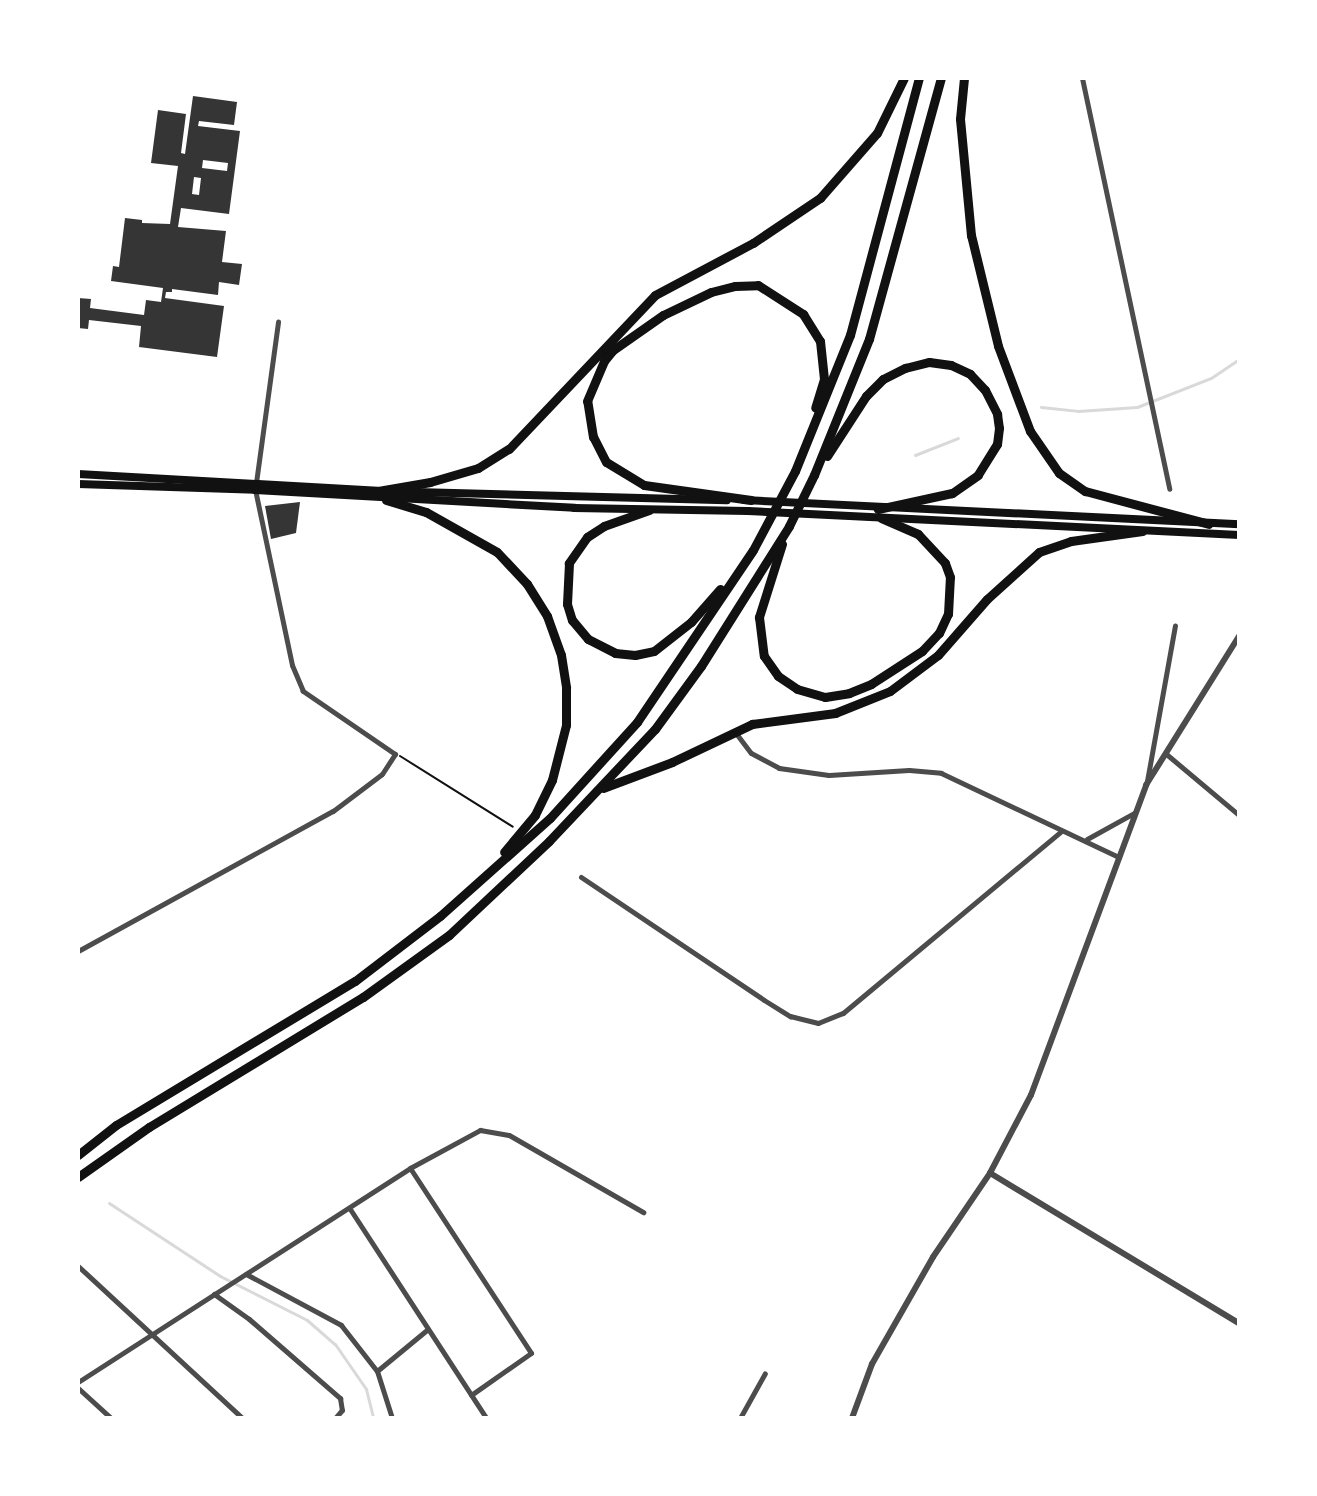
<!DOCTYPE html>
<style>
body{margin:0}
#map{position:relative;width:1317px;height:1496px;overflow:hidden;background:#fff;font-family:Overpass,sans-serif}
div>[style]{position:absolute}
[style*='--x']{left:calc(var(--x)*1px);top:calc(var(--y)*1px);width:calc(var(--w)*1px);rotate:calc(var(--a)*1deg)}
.stream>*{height:3px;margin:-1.5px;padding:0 1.5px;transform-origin:1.5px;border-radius:1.5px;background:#d9d9d9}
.building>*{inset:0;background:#353535}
.path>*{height:2px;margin:-1px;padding:0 1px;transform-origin:1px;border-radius:1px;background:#111}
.minor>*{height:5px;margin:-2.5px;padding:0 2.5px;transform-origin:2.5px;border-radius:2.5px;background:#4c4c4c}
.tertiary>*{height:6px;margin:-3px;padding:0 3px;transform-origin:3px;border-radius:3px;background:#4c4c4c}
.trunk>*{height:8px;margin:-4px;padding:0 4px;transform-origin:4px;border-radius:4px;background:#111}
.motorway>*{height:9px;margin:-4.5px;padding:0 4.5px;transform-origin:4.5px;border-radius:4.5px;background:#111}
span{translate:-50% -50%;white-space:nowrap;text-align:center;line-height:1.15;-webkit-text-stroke:7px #fff;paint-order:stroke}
.frame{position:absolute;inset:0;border:80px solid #fff;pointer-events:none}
</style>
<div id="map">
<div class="stream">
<i style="--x:1041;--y:407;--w:37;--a:6"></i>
<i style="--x:1078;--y:411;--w:59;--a:-3.9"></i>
<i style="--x:1137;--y:407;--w:79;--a:-21.4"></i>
<i style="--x:1211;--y:378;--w:34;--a:-34"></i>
<i style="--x:915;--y:455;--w:46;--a:-21.6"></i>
<i style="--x:109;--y:1203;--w:133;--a:33.3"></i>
<i style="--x:220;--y:1276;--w:97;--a:26.8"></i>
<i style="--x:307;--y:1320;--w:37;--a:41"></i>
<i style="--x:335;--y:1344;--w:55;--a:55.4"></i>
<i style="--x:366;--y:1389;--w:30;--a:76"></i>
</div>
<div class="building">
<i style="clip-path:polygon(evenodd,193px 96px,237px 102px,234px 125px,199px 121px,198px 126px,240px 131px,229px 214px,181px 208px,178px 227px,226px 231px,222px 262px,242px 264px,239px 285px,219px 282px,218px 295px,172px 289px,172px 292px,166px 292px,165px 298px,224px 306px,217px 357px,139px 347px,141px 326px,89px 320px,88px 329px,78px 328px,78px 298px,91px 299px,90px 308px,144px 315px,146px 300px,161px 302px,163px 288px,111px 281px,113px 266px,119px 267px,125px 218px,142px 220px,142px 223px,170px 224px,178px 166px,151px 163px,158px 110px,186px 114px,181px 153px,185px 154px,193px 96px,203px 160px,228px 163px,227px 171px,202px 168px,203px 160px,193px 96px,194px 177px,201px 178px,199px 195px,192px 194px,194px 177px)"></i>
<i style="clip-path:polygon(300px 502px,296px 533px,271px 539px,265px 506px)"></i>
</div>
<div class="path">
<i style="--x:400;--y:756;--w:133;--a:32.1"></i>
</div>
<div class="minor">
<i style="--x:1082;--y:78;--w:420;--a:78"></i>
<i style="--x:735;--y:732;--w:26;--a:53"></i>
<i style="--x:751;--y:753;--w:32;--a:28"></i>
<i style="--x:779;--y:768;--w:50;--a:8"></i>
<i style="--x:829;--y:775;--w:80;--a:-3.6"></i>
<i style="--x:909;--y:770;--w:32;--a:5"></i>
<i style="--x:941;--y:773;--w:197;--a:25.3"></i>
<i style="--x:1165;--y:753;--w:97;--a:40"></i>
<i style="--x:1147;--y:781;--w:158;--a:-79.8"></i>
<i style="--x:1087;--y:839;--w:54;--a:-29"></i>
<i style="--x:581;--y:877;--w:220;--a:33.9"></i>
<i style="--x:764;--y:1000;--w:31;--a:32"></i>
<i style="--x:790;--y:1016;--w:29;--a:14"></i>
<i style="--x:818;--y:1023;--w:27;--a:-22"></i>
<i style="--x:843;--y:1013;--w:283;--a:-39.8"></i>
<i style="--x:78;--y:951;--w:291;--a:-28.8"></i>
<i style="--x:333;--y:811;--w:61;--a:-37.1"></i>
<i style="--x:382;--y:774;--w:24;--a:-57"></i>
<i style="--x:395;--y:754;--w:112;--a:-145.6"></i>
<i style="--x:303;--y:691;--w:28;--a:-113"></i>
<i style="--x:292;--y:665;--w:179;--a:-101.9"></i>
<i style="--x:255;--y:490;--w:170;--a:-82.2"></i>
<i style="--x:410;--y:1168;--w:221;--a:56.8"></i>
<i style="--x:531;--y:1353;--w:73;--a:145"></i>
<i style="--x:350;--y:1209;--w:249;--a:56.9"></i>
<i style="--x:78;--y:1266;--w:224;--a:42.8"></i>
<i style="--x:246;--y:1274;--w:108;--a:28.2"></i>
<i style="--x:341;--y:1325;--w:58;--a:52"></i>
<i style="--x:377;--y:1371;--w:49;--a:72.3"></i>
<i style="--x:214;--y:1294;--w:43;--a:35.5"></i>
<i style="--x:249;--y:1319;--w:121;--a:41"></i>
<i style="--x:340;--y:1398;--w:12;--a:81"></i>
<i style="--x:342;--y:1410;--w:11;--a:131"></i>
<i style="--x:377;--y:1371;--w:66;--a:-39.5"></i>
<i style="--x:78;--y:1382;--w:395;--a:-32.8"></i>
<i style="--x:410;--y:1168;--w:80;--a:-28.5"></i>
<i style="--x:480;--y:1130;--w:29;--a:10"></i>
<i style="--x:509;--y:1135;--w:155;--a:29.9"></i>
<i style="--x:78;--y:1388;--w:45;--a:42.3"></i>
<i style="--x:740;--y:1418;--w:51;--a:-60.9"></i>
</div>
<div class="tertiary">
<i style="--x:990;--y:1173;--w:291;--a:31.1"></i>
<i style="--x:852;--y:1418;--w:58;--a:-69.7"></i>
<i style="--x:872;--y:1364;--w:123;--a:-60.3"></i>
<i style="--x:933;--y:1257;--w:102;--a:-55.8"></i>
<i style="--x:990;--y:1173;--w:88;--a:-62.3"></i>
<i style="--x:1031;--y:1095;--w:331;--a:-69.6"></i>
<i style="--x:1146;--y:785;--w:176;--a:-58"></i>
</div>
<div class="trunk">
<i style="--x:78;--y:474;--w:300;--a:3.2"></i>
<i style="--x:378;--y:491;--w:349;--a:1.5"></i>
<i style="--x:78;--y:484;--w:177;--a:1.9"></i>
<i style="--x:255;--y:490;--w:320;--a:3.2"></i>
<i style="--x:574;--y:508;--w:174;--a:1"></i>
<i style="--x:748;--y:511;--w:492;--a:2.8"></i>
<i style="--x:744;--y:500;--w:496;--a:2.8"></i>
</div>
<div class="motorway">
<i style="--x:964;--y:78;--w:41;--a:95.6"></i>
<i style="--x:960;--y:119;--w:117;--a:84.6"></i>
<i style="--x:971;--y:235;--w:114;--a:76.3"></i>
<i style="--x:998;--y:346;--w:91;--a:69.4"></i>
<i style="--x:1030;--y:431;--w:51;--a:55.4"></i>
<i style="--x:1059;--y:473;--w:32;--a:35"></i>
<i style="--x:1085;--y:491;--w:128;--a:14.9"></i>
<i style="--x:827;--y:456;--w:72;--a:-57"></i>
<i style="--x:866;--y:396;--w:24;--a:-45"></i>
<i style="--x:883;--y:379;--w:25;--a:-27"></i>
<i style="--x:905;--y:368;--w:25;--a:-14"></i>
<i style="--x:929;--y:362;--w:22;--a:8"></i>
<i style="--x:951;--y:365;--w:21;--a:25"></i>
<i style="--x:970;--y:374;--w:22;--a:47"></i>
<i style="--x:985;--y:390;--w:27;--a:63"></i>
<i style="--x:997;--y:414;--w:14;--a:82"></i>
<i style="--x:999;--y:428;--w:16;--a:97"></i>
<i style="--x:997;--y:444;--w:36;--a:122"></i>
<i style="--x:978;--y:475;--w:32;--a:145"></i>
<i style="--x:952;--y:493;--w:76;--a:167.8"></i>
<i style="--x:378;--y:491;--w:53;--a:-9.8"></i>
<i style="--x:430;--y:482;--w:50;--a:-16.3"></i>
<i style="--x:478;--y:468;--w:36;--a:-32"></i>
<i style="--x:509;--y:449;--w:212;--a:-46.5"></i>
<i style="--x:655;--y:295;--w:111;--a:-28"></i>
<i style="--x:753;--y:243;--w:81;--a:-33.9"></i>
<i style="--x:820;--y:198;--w:86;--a:-48.8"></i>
<i style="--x:877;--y:133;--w:61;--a:-63.9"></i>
<i style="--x:386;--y:500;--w:42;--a:16.7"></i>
<i style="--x:426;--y:512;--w:81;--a:29.4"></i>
<i style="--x:497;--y:552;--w:44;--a:46.8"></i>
<i style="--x:527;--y:584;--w:38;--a:58"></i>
<i style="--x:547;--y:616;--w:41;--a:70.3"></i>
<i style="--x:561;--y:655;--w:33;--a:81"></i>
<i style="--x:566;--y:688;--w:37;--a:90"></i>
<i style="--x:566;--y:725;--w:57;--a:104.3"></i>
<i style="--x:552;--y:780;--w:39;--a:116"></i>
<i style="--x:535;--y:815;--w:48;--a:130"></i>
<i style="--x:751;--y:500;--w:108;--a:-172"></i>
<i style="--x:644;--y:485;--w:44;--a:-148.8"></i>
<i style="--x:606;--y:462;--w:28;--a:-117"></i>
<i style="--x:593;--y:437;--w:36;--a:-99"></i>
<i style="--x:587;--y:401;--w:43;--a:-67"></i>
<i style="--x:604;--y:361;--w:14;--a:-51"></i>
<i style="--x:613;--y:350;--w:61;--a:-35"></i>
<i style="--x:663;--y:315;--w:53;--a:-25.6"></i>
<i style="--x:711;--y:292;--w:25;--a:-14"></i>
<i style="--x:735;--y:286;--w:23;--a:-2"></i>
<i style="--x:758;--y:285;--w:54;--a:32.8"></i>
<i style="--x:803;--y:314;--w:32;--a:58"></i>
<i style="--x:820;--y:341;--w:38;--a:84"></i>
<i style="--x:824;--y:379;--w:30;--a:107"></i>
<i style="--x:649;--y:510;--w:48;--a:160.4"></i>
<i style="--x:604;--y:526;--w:20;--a:147"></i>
<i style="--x:587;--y:537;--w:32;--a:125"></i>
<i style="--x:569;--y:563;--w:41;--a:92.8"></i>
<i style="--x:567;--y:604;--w:17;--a:73"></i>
<i style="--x:572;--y:620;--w:25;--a:50"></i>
<i style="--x:588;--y:639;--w:30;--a:27"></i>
<i style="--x:615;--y:653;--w:20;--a:6"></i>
<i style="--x:635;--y:655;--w:19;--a:-12"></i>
<i style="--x:654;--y:651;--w:47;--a:-38.1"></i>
<i style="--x:691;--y:622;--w:44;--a:-48.7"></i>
<i style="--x:782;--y:544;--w:77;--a:107.5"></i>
<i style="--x:759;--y:617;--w:39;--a:83"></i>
<i style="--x:764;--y:656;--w:24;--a:55"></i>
<i style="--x:778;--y:676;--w:23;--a:34"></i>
<i style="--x:797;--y:689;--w:29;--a:16"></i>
<i style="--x:825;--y:697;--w:24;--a:-9"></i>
<i style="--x:849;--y:693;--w:24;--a:-22"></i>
<i style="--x:871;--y:684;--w:61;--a:-32.9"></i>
<i style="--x:922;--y:651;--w:25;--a:-47"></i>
<i style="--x:939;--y:633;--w:21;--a:-65"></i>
<i style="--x:948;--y:614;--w:37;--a:-87"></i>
<i style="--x:950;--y:577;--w:15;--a:-110"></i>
<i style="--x:945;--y:563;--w:40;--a:-133"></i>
<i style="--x:918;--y:534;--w:40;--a:-156.6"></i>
<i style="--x:603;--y:788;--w:74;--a:-20.6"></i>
<i style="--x:672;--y:762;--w:89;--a:-25.4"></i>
<i style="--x:752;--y:724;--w:84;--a:-7.5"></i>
<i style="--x:835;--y:713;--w:59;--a:-21.8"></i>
<i style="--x:890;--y:691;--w:60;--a:-36.9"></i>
<i style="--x:938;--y:655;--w:74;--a:-48.8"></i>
<i style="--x:987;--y:599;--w:70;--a:-42.1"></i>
<i style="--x:1039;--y:552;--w:34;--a:-19"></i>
<i style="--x:1071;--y:541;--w:72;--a:-8"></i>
<i style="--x:78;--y:1155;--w:48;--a:-38.3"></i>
<i style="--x:116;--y:1125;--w:279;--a:-31.1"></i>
<i style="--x:355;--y:981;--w:107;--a:-37.4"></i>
<i style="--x:440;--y:916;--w:147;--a:-41.7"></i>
<i style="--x:550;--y:818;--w:130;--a:-47.8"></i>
<i style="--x:637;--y:722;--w:207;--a:-56"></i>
<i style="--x:753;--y:550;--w:89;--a:-62"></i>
<i style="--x:795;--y:471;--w:147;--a:-68"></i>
<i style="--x:850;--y:335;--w:266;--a:-75"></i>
<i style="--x:78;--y:1177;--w:87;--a:-35.2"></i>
<i style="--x:149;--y:1127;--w:250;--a:-31.3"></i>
<i style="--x:363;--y:997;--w:106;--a:-35.8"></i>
<i style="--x:449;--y:935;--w:137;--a:-43.2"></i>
<i style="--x:549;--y:841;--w:154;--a:-46.6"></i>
<i style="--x:655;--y:729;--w:78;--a:-53.9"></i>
<i style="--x:701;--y:666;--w:165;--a:-57.8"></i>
<i style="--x:789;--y:526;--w:57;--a:-63.9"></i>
<i style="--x:814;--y:475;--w:147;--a:-68"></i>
<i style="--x:869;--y:339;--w:271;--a:-74.6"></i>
</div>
<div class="frame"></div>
</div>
